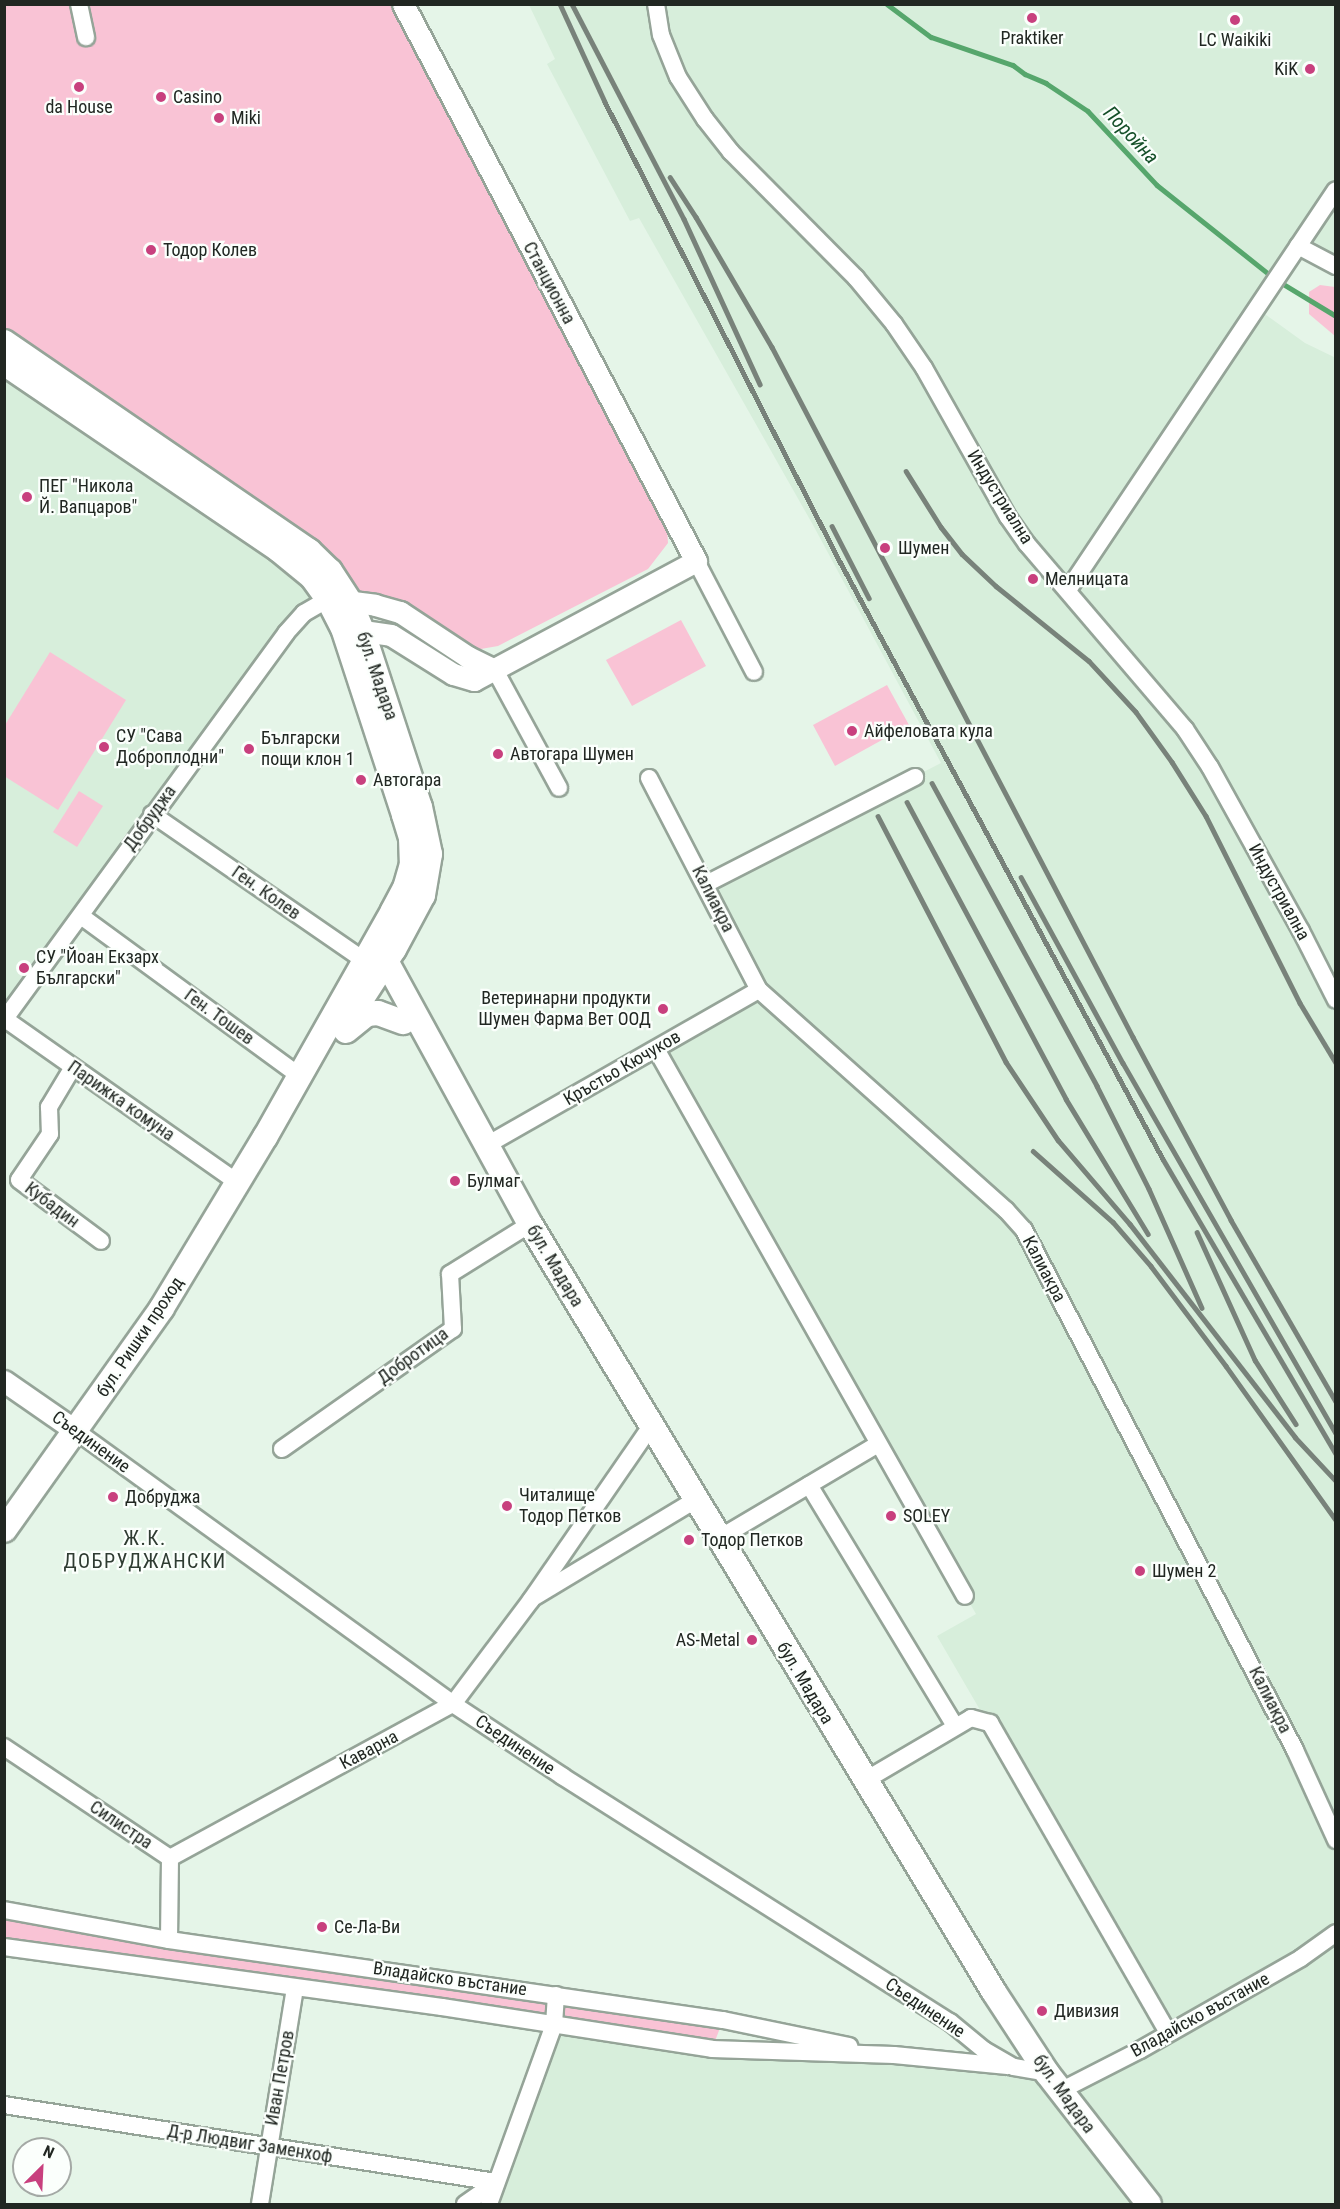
<!DOCTYPE html>
<meta charset="utf-8">
<style>
body{margin:0}
#map{position:relative;width:1340px;height:2209px;overflow:hidden;background:#e5f5e8;font-family:"Roboto Condensed",sans-serif}
div>[style]{position:absolute}
[style*='--x']{left:calc(var(--x)*1px);top:calc(var(--y)*1px);width:calc(var(--w)*1px);rotate:calc(var(--a)*1deg)}
.built>*{inset:0;background:#d7eedb}
.green>*{inset:0;background:#f9c3d5}
.stream>*{height:4.5px;margin:-2.25px;padding:0 2.25px;transform-origin:2.25px;border-radius:2.25px;background:#56a66c}
.roads{filter:drop-shadow(2px 0 #95a498) drop-shadow(-2px 0 #95a498) drop-shadow(0 2px #95a498) drop-shadow(0 -2px #95a498)}
.minor>*{height:16px;margin:-8px;padding:0 8px;transform-origin:8px;border-radius:8px;background:#fff}
.tertiary>*{height:21px;margin:-10.5px;padding:0 10.5px;transform-origin:10.5px;border-radius:10.5px;background:#fff}
.secondary>*{height:24px;margin:-12px;padding:0 12px;transform-origin:12px;border-radius:12px;background:#fff}
.rail>*{height:4.5px;margin:-2.25px;padding:0 2.25px;transform-origin:2.25px;border-radius:2.25px;background:#78827a}
.dots>*{width:16px;height:16px;translate:-50% -50%;box-sizing:border-box;border:3px solid #fbfffc;border-radius:50%}
span{translate:-50% -50%;white-space:nowrap;text-align:center;line-height:1.15;-webkit-text-stroke:4.5px #fbfffc;paint-order:stroke}
.poi-label{font-size:18px;color:#212722}
.right{translate:-100% -50%;text-align:right}
.left{translate:0 -50%;text-align:left}
.street-label{font-size:18px;color:#212722}
.water-label{font-size:20px;color:#155029;font-style:italic}
.neighbourhood-label{font-size:20px;color:#2f3c32;letter-spacing:1.5px}
.frame{position:absolute;inset:0;border:6px solid #212722;pointer-events:none}
.north{position:absolute;left:12px;top:2137px;width:60px;height:60px;box-sizing:border-box;background:#fbfffc;border:2px solid #a4a9a5;border-radius:50%;rotate:24deg;font-size:16px;font-weight:700;line-height:24px;text-align:center;color:#212722}
.north::after{content:'';display:block;margin:auto;width:21px;height:27px;background:#c8407e;clip-path:polygon(50% 0,100% 100%,50% 72%,0 100%)}
</style>
<div id="map">
<div class="built">
<i style="clip-path:polygon(529px 5px,1335px 5px,1335px 266px,1298px 246px,1255px 307px,1305px 343px,1336px 358px,1335px 2204px,465px 2204px,496px 2182px,554px 2024px,712px 2049px,1014px 2067px,1060px 2090px,1168px 2033px,937px 1636px,976px 1614px,656px 1049px,759px 990px,706px 884px,941px 763px,813px 525px,639px 218px,630px 221px,547px 64px,555px 59px)"></i>
<i style="clip-path:polygon(5px 363px,328px 599px,304px 613px,5px 1020px)"></i>
</div>
<div class="green">
<i style="clip-path:polygon(5px 5px,396px 5px,667px 529px,668px 543px,648px 569px,498px 646px,475px 650px,391px 597px,356px 593px,5px 332px)"></i>
<i style="clip-path:polygon(1320px 285px,1335px 287px,1335px 336px,1309px 314px,1309px 292px)"></i>
<i style="clip-path:polygon(681px 620px,706px 666px,632px 706px,606px 660px)"></i>
<i style="clip-path:polygon(50px 652px,126px 700px,58px 810px,4px 776px,5px 725px)"></i>
<i style="clip-path:polygon(887px 685px,909px 725px,835px 766px,813px 725px)"></i>
<i style="clip-path:polygon(79px 791px,103px 806px,77px 847px,53px 832px)"></i>
<i style="clip-path:polygon(5px 1910px,723px 2020px,712px 2049px,5px 1947px)"></i>
</div>
<div class="stream">
<i style="--x:887;--y:4;--w:55;--a:36.9"></i>
<i style="--x:931;--y:37;--w:87;--a:18.9"></i>
<i style="--x:1013;--y:65;--w:15;--a:37"></i>
<i style="--x:1025;--y:74;--w:23;--a:23"></i>
<i style="--x:1046;--y:83;--w:50;--a:33.7"></i>
<i style="--x:1088;--y:111;--w:101;--a:47"></i>
<i style="--x:1157;--y:185;--w:151;--a:38.5"></i>
<i style="--x:1275;--y:279;--w:71;--a:31.2"></i>
</div>
<div class="roads">
<div class="minor">
<i style="--x:79;--y:4;--w:34;--a:78"></i>
<i style="--x:656;--y:4;--w:31;--a:81"></i>
<i style="--x:661;--y:35;--w:45;--a:68"></i>
<i style="--x:678;--y:77;--w:50;--a:57.3"></i>
<i style="--x:705;--y:119;--w:42;--a:51.8"></i>
<i style="--x:731;--y:152;--w:177;--a:45.2"></i>
<i style="--x:856;--y:278;--w:60;--a:50.4"></i>
<i style="--x:894;--y:324;--w:53;--a:55.7"></i>
<i style="--x:924;--y:368;--w:171;--a:60.6"></i>
<i style="--x:1008;--y:517;--w:33;--a:55"></i>
<i style="--x:1027;--y:544;--w:243;--a:49.5"></i>
<i style="--x:1185;--y:729;--w:45;--a:56.7"></i>
<i style="--x:1210;--y:767;--w:188;--a:61"></i>
<i style="--x:1301;--y:931;--w:77;--a:63.1"></i>
<i style="--x:1298;--y:246;--w:43;--a:27.8"></i>
<i style="--x:696;--y:561;--w:125;--a:62.4"></i>
<i style="--x:1068;--y:590;--w:481;--a:-56.2"></i>
<i style="--x:495;--y:670;--w:134;--a:61.5"></i>
<i style="--x:649;--y:778;--w:239;--a:62.6"></i>
<i style="--x:759;--y:990;--w:331;--a:41.7"></i>
<i style="--x:1006;--y:1210;--w:27;--a:48"></i>
<i style="--x:1024;--y:1230;--w:586;--a:62.47"></i>
<i style="--x:1295;--y:1750;--w:99;--a:65.5"></i>
<i style="--x:152;--y:814;--w:259;--a:34.6"></i>
<i style="--x:365;--y:961;--w:11;--a:49"></i>
<i style="--x:706;--y:884;--w:235;--a:-27.1"></i>
<i style="--x:81;--y:916;--w:271;--a:36.2"></i>
<i style="--x:5;--y:1019;--w:285;--a:35.1"></i>
<i style="--x:4;--y:1020;--w:479;--a:-53.9"></i>
<i style="--x:286;--y:633;--w:27;--a:-48"></i>
<i style="--x:304;--y:613;--w:28;--a:-30"></i>
<i style="--x:656;--y:1049;--w:628;--a:60.54"></i>
<i style="--x:73;--y:1067;--w:47;--a:121"></i>
<i style="--x:49;--y:1107;--w:27;--a:88"></i>
<i style="--x:50;--y:1134;--w:55;--a:124"></i>
<i style="--x:19;--y:1180;--w:102;--a:36.6"></i>
<i style="--x:485;--y:1146;--w:315;--a:-29.7"></i>
<i style="--x:76;--y:1431;--w:465;--a:35.9"></i>
<i style="--x:453;--y:1704;--w:131;--a:33.4"></i>
<i style="--x:562;--y:1776;--w:459;--a:32.4"></i>
<i style="--x:950;--y:2022;--w:44;--a:39.5"></i>
<i style="--x:984;--y:2050;--w:34;--a:30"></i>
<i style="--x:1014;--y:2067;--w:34;--a:10"></i>
<i style="--x:282;--y:1449;--w:209;--a:-35.1"></i>
<i style="--x:453;--y:1329;--w:55;--a:-93.1"></i>
<i style="--x:450;--y:1274;--w:94;--a:-32"></i>
<i style="--x:809;--y:1485;--w:282;--a:58.8"></i>
<i style="--x:718;--y:1539;--w:186;--a:-30.7"></i>
<i style="--x:536;--y:1596;--w:186;--a:-31.1"></i>
<i style="--x:4;--y:1747;--w:200;--a:33.8"></i>
<i style="--x:170;--y:1858;--w:82;--a:90.7"></i>
<i style="--x:864;--y:1781;--w:124;--a:-30.5"></i>
<i style="--x:971;--y:1718;--w:20;--a:15"></i>
<i style="--x:990;--y:1723;--w:357;--a:60.1"></i>
<i style="--x:170;--y:1858;--w:322;--a:-28.6"></i>
<i style="--x:453;--y:1704;--w:130;--a:-53.1"></i>
<i style="--x:531;--y:1600;--w:211;--a:-55.4"></i>
<i style="--x:4;--y:1910;--w:168;--a:10.3"></i>
<i style="--x:169;--y:1940;--w:560;--a:8.22"></i>
<i style="--x:723;--y:2020;--w:129;--a:11.7"></i>
<i style="--x:4;--y:1947;--w:442;--a:7.8"></i>
<i style="--x:442;--y:2007;--w:273;--a:8.8"></i>
<i style="--x:712;--y:2049;--w:182;--a:1.9"></i>
<i style="--x:894;--y:2055;--w:114;--a:5.6"></i>
<i style="--x:1060;--y:2091;--w:90;--a:-27.1"></i>
<i style="--x:1140;--y:2050;--w:185;--a:-29.7"></i>
<i style="--x:1301;--y:1958;--w:43;--a:-35.5"></i>
<i style="--x:4;--y:2105;--w:498;--a:8.9"></i>
<i style="--x:260;--y:2204;--w:219;--a:-80.8"></i>
<i style="--x:465;--y:2204;--w:38;--a:-35"></i>
<i style="--x:489;--y:2204;--w:191;--a:-70.1"></i>
<i style="--x:554;--y:2024;--w:29;--a:-86"></i>
</div>
<div class="tertiary">
<i style="--x:337;--y:600;--w:38;--a:7"></i>
<i style="--x:375;--y:605;--w:26;--a:16"></i>
<i style="--x:400;--y:612;--w:82;--a:33.5"></i>
<i style="--x:468;--y:657;--w:30;--a:26"></i>
<i style="--x:349;--y:629;--w:42;--a:8.1"></i>
<i style="--x:391;--y:635;--w:73;--a:32.2"></i>
<i style="--x:453;--y:674;--w:22;--a:16"></i>
<i style="--x:474;--y:680;--w:252;--a:-28.2"></i>
<i style="--x:696;--y:561;--w:629;--a:-117.75"></i>
<i style="--x:4;--y:1381;--w:88;--a:34.8"></i>
</div>
<div class="secondary">
<i style="--x:4;--y:342;--w:370;--a:34.4"></i>
<i style="--x:309;--y:551;--w:29;--a:44"></i>
<i style="--x:330;--y:571;--w:37;--a:57"></i>
<i style="--x:350;--y:602;--w:30;--a:67"></i>
<i style="--x:362;--y:630;--w:186;--a:71.9"></i>
<i style="--x:420;--y:807;--w:48;--a:78"></i>
<i style="--x:430;--y:854;--w:42;--a:99.7"></i>
<i style="--x:423;--y:895;--w:61;--a:118.2"></i>
<i style="--x:394;--y:949;--w:88;--a:123"></i>
<i style="--x:4;--y:363;--w:333;--a:34.2"></i>
<i style="--x:279;--y:550;--w:43;--a:39.3"></i>
<i style="--x:312;--y:577;--w:27;--a:54"></i>
<i style="--x:328;--y:599;--w:33;--a:63"></i>
<i style="--x:343;--y:628;--w:197;--a:71.9"></i>
<i style="--x:404;--y:815;--w:24;--a:73"></i>
<i style="--x:411;--y:838;--w:26;--a:88"></i>
<i style="--x:412;--y:864;--w:25;--a:106"></i>
<i style="--x:405;--y:888;--w:26;--a:118"></i>
<i style="--x:393;--y:911;--w:260;--a:119.5"></i>
<i style="--x:265;--y:1137;--w:200;--a:121.1"></i>
<i style="--x:162;--y:1308;--w:272;--a:125.4"></i>
<i style="--x:386;--y:961;--w:300;--a:61.3"></i>
<i style="--x:530;--y:1224;--w:897;--a:58.86"></i>
<i style="--x:994;--y:1992;--w:97;--a:56.8"></i>
<i style="--x:1047;--y:2073;--w:166;--a:52.1"></i>
<i style="--x:346;--y:1031;--w:27;--a:-39"></i>
<i style="--x:367;--y:1014;--w:11;--a:-5"></i>
<i style="--x:378;--y:1013;--w:27;--a:20"></i>
</div>
</div>
<div class="rail">
<i style="--x:560;--y:4;--w:108;--a:65.3"></i>
<i style="--x:605;--y:102;--w:512;--a:62.93"></i>
<i style="--x:838;--y:558;--w:683;--a:61.6"></i>
<i style="--x:1163;--y:1159;--w:342;--a:59.6"></i>
<i style="--x:572;--y:4;--w:242;--a:62.5"></i>
<i style="--x:684;--y:219;--w:182;--a:65.3"></i>
<i style="--x:670;--y:177;--w:48;--a:57"></i>
<i style="--x:696;--y:217;--w:151;--a:59.7"></i>
<i style="--x:772;--y:347;--w:779;--a:62.38"></i>
<i style="--x:1133;--y:1037;--w:208;--a:61.8"></i>
<i style="--x:1231;--y:1220;--w:210;--a:60"></i>
<i style="--x:906;--y:471;--w:66;--a:58"></i>
<i style="--x:941;--y:527;--w:34;--a:52"></i>
<i style="--x:962;--y:554;--w:47;--a:43.3"></i>
<i style="--x:996;--y:586;--w:119;--a:38.9"></i>
<i style="--x:1089;--y:661;--w:69;--a:47.3"></i>
<i style="--x:1136;--y:712;--w:62;--a:54.2"></i>
<i style="--x:1172;--y:762;--w:64;--a:57.8"></i>
<i style="--x:1206;--y:816;--w:209;--a:63.3"></i>
<i style="--x:1300;--y:1003;--w:70;--a:59"></i>
<i style="--x:832;--y:526;--w:81;--a:62.8"></i>
<i style="--x:932;--y:783;--w:345;--a:61.4"></i>
<i style="--x:1097;--y:1086;--w:115;--a:63.2"></i>
<i style="--x:1149;--y:1189;--w:130;--a:66"></i>
<i style="--x:907;--y:802;--w:337;--a:61.8"></i>
<i style="--x:1066;--y:1099;--w:158;--a:58.7"></i>
<i style="--x:878;--y:816;--w:277;--a:62.5"></i>
<i style="--x:1006;--y:1062;--w:94;--a:56.3"></i>
<i style="--x:1058;--y:1140;--w:111;--a:49.4"></i>
<i style="--x:1130;--y:1224;--w:269;--a:52.2"></i>
<i style="--x:1295;--y:1437;--w:60;--a:47"></i>
<i style="--x:1021;--y:877;--w:212;--a:61.3"></i>
<i style="--x:1123;--y:1063;--w:427;--a:60.1"></i>
<i style="--x:1033;--y:1151;--w:107;--a:41.6"></i>
<i style="--x:1113;--y:1222;--w:58;--a:49.2"></i>
<i style="--x:1151;--y:1266;--w:125;--a:53.1"></i>
<i style="--x:1226;--y:1366;--w:189;--a:54.5"></i>
<i style="--x:1197;--y:1232;--w:141;--a:65.6"></i>
<i style="--x:1255;--y:1360;--w:76;--a:57.4"></i>
</div>
<div class="dots">
<i style="left:1032px;top:18px;background:#c8407e"></i>
<i style="left:1235px;top:20px;background:#c8407e"></i>
<i style="left:1310px;top:69px;background:#c8407e"></i>
<i style="left:79px;top:87px;background:#c8407e"></i>
<i style="left:161px;top:97px;background:#c8407e"></i>
<i style="left:219px;top:118px;background:#c8407e"></i>
<i style="left:151px;top:250px;background:#c8407e"></i>
<i style="left:27px;top:497px;background:#c8407e"></i>
<i style="left:885px;top:548px;background:#c8407e"></i>
<i style="left:1033px;top:579px;background:#c8407e"></i>
<i style="left:852px;top:731px;background:#c8407e"></i>
<i style="left:104px;top:747px;background:#c8407e"></i>
<i style="left:249px;top:749px;background:#c8407e"></i>
<i style="left:498px;top:754px;background:#c8407e"></i>
<i style="left:361px;top:780px;background:#c8407e"></i>
<i style="left:24px;top:968px;background:#c8407e"></i>
<i style="left:663px;top:1009px;background:#c8407e"></i>
<i style="left:455px;top:1181px;background:#c8407e"></i>
<i style="left:113px;top:1497px;background:#c8407e"></i>
<i style="left:507px;top:1506px;background:#c8407e"></i>
<i style="left:891px;top:1516px;background:#c8407e"></i>
<i style="left:689px;top:1540px;background:#c8407e"></i>
<i style="left:1140px;top:1571px;background:#c8407e"></i>
<i style="left:752px;top:1640px;background:#c8407e"></i>
<i style="left:322px;top:1927px;background:#c8407e"></i>
<i style="left:1042px;top:2011px;background:#c8407e"></i>
</div>
<div class="poi-label">
<span style="left:1032px;top:38px">Praktiker</span>
<span style="left:1235px;top:40px">LC Waikiki</span>
<span class="right" style="left:1298px;top:69px">KiK</span>
<span class="left" style="left:173px;top:97px">Casino</span>
<span style="left:79px;top:107px">da House</span>
<span class="left" style="left:231px;top:118px">Miki</span>
<span class="left" style="left:163px;top:250px">Тодор Колев</span>
<span class="left" style="left:39px;top:497px">ПЕГ "Никола<br>Й. Вапцаров"</span>
<span class="left" style="left:898px;top:548px">Шумен</span>
<span class="left" style="left:1045px;top:579px">Мелницата</span>
<span class="left" style="left:864px;top:731px">Айфеловата кула</span>
<span class="left" style="left:116px;top:747px">СУ "Сава<br>Доброплодни"</span>
<span class="left" style="left:261px;top:749px">Български<br>пощи клон 1</span>
<span class="left" style="left:510px;top:754px">Автогара Шумен</span>
<span class="left" style="left:373px;top:780px">Автогара</span>
<span class="left" style="left:36px;top:968px">СУ "Йоан Екзарх<br>Български"</span>
<span class="right" style="left:651px;top:1009px">Ветеринарни продукти<br>Шумен Фарма Вет ООД</span>
<span class="left" style="left:467px;top:1181px">Булмаг</span>
<span class="left" style="left:519px;top:1506px">Читалище<br>Тодор Петков</span>
<span class="left" style="left:125px;top:1497px">Добруджа</span>
<span class="left" style="left:903px;top:1516px">SOLEY</span>
<span class="left" style="left:701px;top:1540px">Тодор Петков</span>
<span class="left" style="left:1152px;top:1571px">Шумен 2</span>
<span class="right" style="left:740px;top:1640px">AS-Metal</span>
<span class="left" style="left:334px;top:1927px">Се-Ла-Ви</span>
<span class="left" style="left:1054px;top:2011px">Дивизия</span>
</div>
<div class="street-label">
<span style="left:549px;top:283px;rotate:62deg">Станционна</span>
<span style="left:1000px;top:497px;rotate:58deg">Индустриална</span>
<span style="left:377px;top:676px;rotate:71deg">бул. Мадара</span>
<span style="left:150px;top:818px;rotate:-54deg">Добруджа</span>
<span style="left:1279px;top:892px;rotate:61deg">Индустриална</span>
<span style="left:266px;top:893px;rotate:35deg">Ген. Колев</span>
<span style="left:713px;top:899px;rotate:63deg">Калиакра</span>
<span style="left:219px;top:1017px;rotate:36deg">Ген. Тошев</span>
<span style="left:622px;top:1068px;rotate:-30deg">Кръстьо Кючуков</span>
<span style="left:121px;top:1101px;rotate:35deg">Парижка комуна</span>
<span style="left:52px;top:1205px;rotate:37deg">Кубадин</span>
<span style="left:555px;top:1266px;rotate:59deg">бул. Мадара</span>
<span style="left:1044px;top:1269px;rotate:62deg">Калиакра</span>
<span style="left:140px;top:1337px;rotate:-56deg">бул. Ришки проход</span>
<span style="left:413px;top:1356px;rotate:-36deg">Добротица</span>
<span style="left:91px;top:1442px;rotate:36deg">Съединение</span>
<span style="left:805px;top:1683px;rotate:59deg">бул. Мадара</span>
<span style="left:1270px;top:1700px;rotate:63deg">Калиакра</span>
<span style="left:515px;top:1745px;rotate:34deg">Съединение</span>
<span style="left:369px;top:1750px;rotate:-28deg">Каварна</span>
<span style="left:121px;top:1825px;rotate:34deg">Силистра</span>
<span style="left:450px;top:1979px;rotate:8deg">Владайско въстание</span>
<span style="left:925px;top:2008px;rotate:34deg">Съединение</span>
<span style="left:1200px;top:2015px;rotate:-29deg">Владайско въстание</span>
<span style="left:280px;top:2078px;rotate:-80deg">Иван Петров</span>
<span style="left:1064px;top:2094px;rotate:54deg">бул. Мадара</span>
<span style="left:250px;top:2144px;rotate:9deg">Д-р Людвиг Заменхоф</span>
</div>
<div class="water-label">
<span style="left:1131px;top:135px;rotate:47deg">Поройна</span>
</div>
<div class="neighbourhood-label">
<span style="left:145px;top:1550px">Ж.К.<br>ДОБРУДЖАНСКИ</span>
</div>
<div class="frame"></div>
<div class="north">N</div>
</div>
